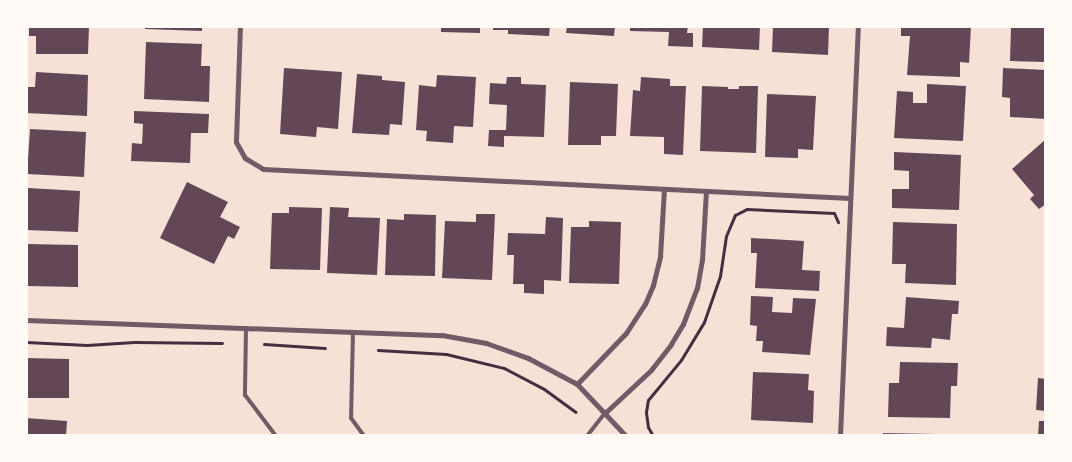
<!DOCTYPE html>
<style>
body{margin:0}
#map{position:relative;width:1072px;height:462px;overflow:hidden;background:#f7e1d7;font-family:"Work Sans",sans-serif}
div>[style]{position:absolute}
[style*='--x']{left:calc(var(--x)*1px);top:calc(var(--y)*1px);width:calc(var(--w)*1px);rotate:calc(var(--a)*1deg)}
.building>*{inset:0;background:#644757}
.path>*{height:3px;margin:-1.5px;padding:0 1.5px;transform-origin:1.5px;border-radius:1.5px;background:#4a2c40}
.service>*{height:4px;margin:-2px;padding:0 2px;transform-origin:2px;border-radius:2px;background:#755966}
.minor>*{height:5px;margin:-2.5px;padding:0 2.5px;transform-origin:2.5px;border-radius:2.5px;background:#755966}
span{translate:-50% -50%;white-space:nowrap;text-align:center;line-height:1.15;-webkit-text-stroke:4px #fffaf5;paint-order:stroke}
.frame{position:absolute;inset:0;border:28px solid #fffaf5;pointer-events:none}
</style>
<div id="map">
<div class="building">
<i style="clip-path:polygon(29px 26px,89px 26px,88px 54px,36px 54px,36px 36px,29px 36px)"></i>
<i style="clip-path:polygon(145px 26px,202px 26px,202px 31px,145px 29px)"></i>
<i style="clip-path:polygon(441px 26px,480px 26px,480px 33px,441px 32px)"></i>
<i style="clip-path:polygon(493px 26px,550px 26px,549px 36px,508px 34px,508px 30px,493px 30px)"></i>
<i style="clip-path:polygon(567px 26px,615px 26px,614px 36px,566px 33px)"></i>
<i style="clip-path:polygon(630px 26px,688px 26px,687px 33px,693px 33px,693px 47px,668px 46px,669px 32px,630px 31px)"></i>
<i style="clip-path:polygon(703px 26px,760px 26px,759px 50px,702px 47px)"></i>
<i style="clip-path:polygon(773px 26px,829px 26px,828px 55px,772px 52px)"></i>
<i style="clip-path:polygon(901px 26px,971px 26px,969px 63px,960px 62px,960px 77px,907px 75px,910px 36px,901px 36px)"></i>
<i style="clip-path:polygon(1011px 26px,1046px 26px,1046px 62px,1010px 61px)"></i>
<i style="clip-path:polygon(146px 42px,202px 44px,201px 66px,210px 66px,209px 102px,144px 99px)"></i>
<i style="clip-path:polygon(284px 68px,342px 72px,338px 129px,317px 127px,316px 137px,280px 134px)"></i>
<i style="clip-path:polygon(1003px 68px,1046px 70px,1046px 119px,1010px 117px,1010px 98px,1002px 97px)"></i>
<i style="clip-path:polygon(36px 72px,88px 75px,87px 116px,26px 113px,28px 87px,35px 87px)"></i>
<i style="clip-path:polygon(357px 74px,382px 76px,382px 80px,405px 82px,402px 125px,390px 124px,389px 135px,352px 133px)"></i>
<i style="clip-path:polygon(437px 75px,476px 77px,473px 127px,454px 126px,453px 143px,426px 141px,427px 131px,416px 130px,419px 85px,436px 87px)"></i>
<i style="clip-path:polygon(507px 77px,521px 77px,521px 84px,546px 85px,544px 137px,504px 136px,504px 147px,488px 146px,489px 130px,506px 130px,507px 105px,489px 104px,490px 83px,506px 84px)"></i>
<i style="clip-path:polygon(641px 77px,670px 79px,670px 86px,686px 86px,683px 155px,664px 154px,664px 137px,630px 136px,633px 90px,640px 91px)"></i>
<i style="clip-path:polygon(570px 82px,618px 84px,616px 136px,601px 136px,601px 145px,568px 145px)"></i>
<i style="clip-path:polygon(927px 84px,966px 86px,963px 141px,894px 138px,897px 91px,913px 92px,913px 103px,927px 103px)"></i>
<i style="clip-path:polygon(702px 86px,728px 87px,728px 89px,739px 89px,739px 86px,758px 86px,756px 153px,700px 151px)"></i>
<i style="clip-path:polygon(767px 94px,816px 96px,813px 150px,798px 149px,798px 158px,765px 157px)"></i>
<i style="clip-path:polygon(134px 111px,209px 114px,208px 133px,191px 133px,190px 163px,131px 161px,132px 143px,142px 144px,143px 124px,134px 123px)"></i>
<i style="clip-path:polygon(30px 129px,86px 132px,84px 177px,27px 174px)"></i>
<i style="clip-path:polygon(1046px 139px,1046px 204px,1039px 209px,1030px 199px,1034px 195px,1012px 169px)"></i>
<i style="clip-path:polygon(894px 152px,961px 155px,959px 210px,892px 208px,892px 189px,909px 189px,909px 171px,894px 170px)"></i>
<i style="clip-path:polygon(187px 182px,228px 202px,220px 217px,240px 227px,234px 239px,228px 236px,214px 264px,160px 238px)"></i>
<i style="clip-path:polygon(28px 188px,80px 191px,78px 232px,26px 230px)"></i>
<i style="clip-path:polygon(289px 207px,322px 208px,320px 270px,270px 269px,272px 213px,289px 213px)"></i>
<i style="clip-path:polygon(330px 207px,349px 208px,348px 217px,380px 218px,377px 275px,327px 273px)"></i>
<i style="clip-path:polygon(404px 214px,436px 215px,435px 276px,385px 275px,387px 219px,404px 220px)"></i>
<i style="clip-path:polygon(476px 214px,495px 214px,492px 280px,442px 278px,445px 221px,476px 222px)"></i>
<i style="clip-path:polygon(546px 217px,563px 218px,561px 281px,544px 280px,544px 294px,524px 293px,524px 284px,513px 284px,514px 255px,507px 255px,508px 233px,545px 234px)"></i>
<i style="clip-path:polygon(589px 221px,621px 222px,619px 284px,569px 283px,571px 227px,589px 227px)"></i>
<i style="clip-path:polygon(893px 222px,957px 224px,956px 285px,905px 283px,906px 264px,892px 264px)"></i>
<i style="clip-path:polygon(751px 238px,804px 241px,802px 270px,820px 271px,819px 291px,755px 288px,757px 253px,751px 253px)"></i>
<i style="clip-path:polygon(26px 244px,78px 245px,78px 287px,26px 286px)"></i>
<i style="clip-path:polygon(751px 296px,773px 297px,772px 312px,792px 313px,793px 298px,816px 299px,810px 355px,762px 352px,763px 341px,756px 341px,757px 326px,750px 325px)"></i>
<i style="clip-path:polygon(906px 297px,959px 301px,958px 314px,952px 314px,950px 340px,932px 338px,931px 348px,886px 346px,887px 327px,904px 328px)"></i>
<i style="clip-path:polygon(26px 358px,69px 359px,69px 398px,26px 398px)"></i>
<i style="clip-path:polygon(900px 362px,958px 363px,957px 386px,951px 386px,950px 418px,888px 417px,889px 383px,899px 383px)"></i>
<i style="clip-path:polygon(753px 372px,809px 374px,808px 390px,814px 391px,813px 423px,751px 420px)"></i>
<i style="clip-path:polygon(1038px 378px,1046px 379px,1046px 411px,1036px 410px)"></i>
<i style="clip-path:polygon(26px 418px,67px 421px,66px 436px,26px 436px)"></i>
<i style="clip-path:polygon(1039px 421px,1046px 421px,1046px 436px,1038px 436px)"></i>
<i style="clip-path:polygon(883px 433px,936px 434px,936px 436px,883px 436px)"></i>
</div>
<div class="path">
<i style="--x:26;--y:342;--w:61;--a:2.8"></i>
<i style="--x:87;--y:345;--w:47;--a:-3.7"></i>
<i style="--x:134;--y:342;--w:88;--a:0.7"></i>
<i style="--x:264;--y:344;--w:61;--a:3.8"></i>
<i style="--x:378;--y:350;--w:68;--a:3.4"></i>
<i style="--x:446;--y:354;--w:60;--a:13.6"></i>
<i style="--x:504;--y:368;--w:45;--a:27.7"></i>
<i style="--x:544;--y:389;--w:39;--a:36"></i>
<i style="--x:653;--y:436;--w:10;--a:-119"></i>
<i style="--x:648;--y:427;--w:15;--a:-98"></i>
<i style="--x:646;--y:412;--w:12;--a:-81"></i>
<i style="--x:648;--y:400;--w:52;--a:-50.5"></i>
<i style="--x:681;--y:360;--w:44;--a:-58.8"></i>
<i style="--x:704;--y:322;--w:49;--a:-70.8"></i>
<i style="--x:720;--y:276;--w:40;--a:-81.5"></i>
<i style="--x:726;--y:236;--w:23;--a:-67"></i>
<i style="--x:735;--y:215;--w:13;--a:-27"></i>
<i style="--x:747;--y:209;--w:87;--a:2.6"></i>
<i style="--x:834;--y:213;--w:10;--a:66"></i>
</div>
<div class="service">
<i style="--x:246;--y:328;--w:67;--a:90.9"></i>
<i style="--x:245;--y:395;--w:51;--a:52.9"></i>
<i style="--x:353;--y:332;--w:86;--a:91.3"></i>
<i style="--x:351;--y:418;--w:22;--a:54"></i>
<i style="--x:587;--y:436;--w:31;--a:-52"></i>
</div>
<div class="minor">
<i style="--x:240;--y:26;--w:116;--a:92"></i>
<i style="--x:236;--y:142;--w:18;--a:61"></i>
<i style="--x:245;--y:158;--w:21;--a:31"></i>
<i style="--x:263;--y:169;--w:588;--a:2.83"></i>
<i style="--x:26;--y:320;--w:416;--a:2.1"></i>
<i style="--x:442;--y:335;--w:45;--a:10.3"></i>
<i style="--x:486;--y:343;--w:45;--a:19.7"></i>
<i style="--x:528;--y:358;--w:55;--a:28"></i>
<i style="--x:577;--y:384;--w:71;--a:46.7"></i>
<i style="--x:577;--y:384;--w:71;--a:-46.1"></i>
<i style="--x:626;--y:333;--w:35;--a:-57"></i>
<i style="--x:645;--y:304;--w:21;--a:-67"></i>
<i style="--x:653;--y:285;--w:30;--a:-76"></i>
<i style="--x:660;--y:256;--w:67;--a:-86.6"></i>
<i style="--x:606;--y:412;--w:62;--a:-43"></i>
<i style="--x:651;--y:370;--w:33;--a:-52"></i>
<i style="--x:671;--y:344;--w:23;--a:-59"></i>
<i style="--x:683;--y:324;--w:39;--a:-69"></i>
<i style="--x:697;--y:288;--w:28;--a:-80"></i>
<i style="--x:702;--y:260;--w:69;--a:-86.7"></i>
<i style="--x:840;--y:436;--w:410;--a:-87.5"></i>
</div>
<div class="frame"></div>
</div>
